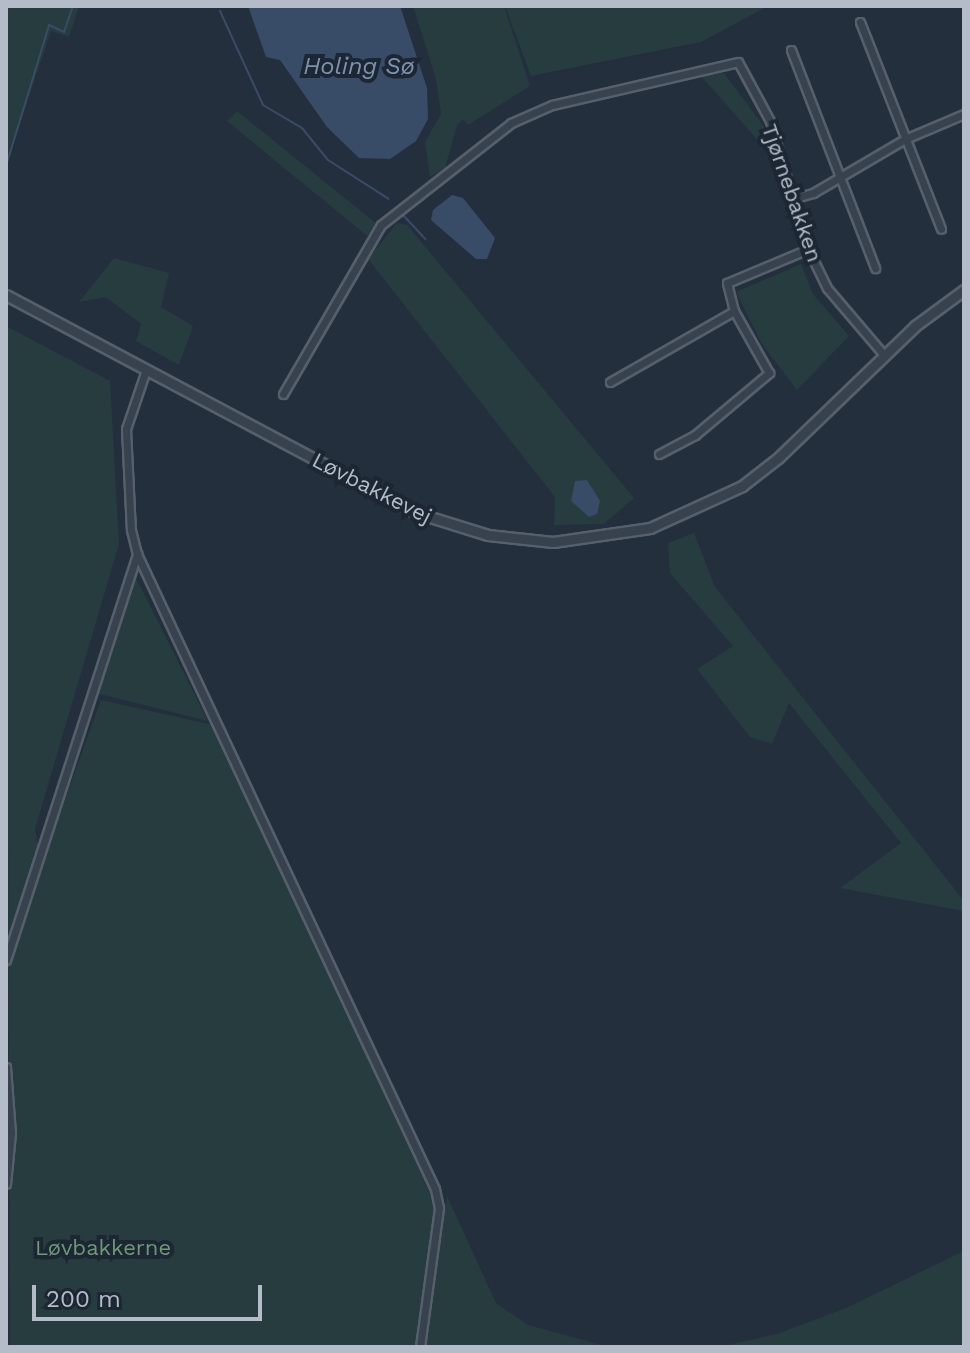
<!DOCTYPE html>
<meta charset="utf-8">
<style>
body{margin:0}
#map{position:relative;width:970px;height:1353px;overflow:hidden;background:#242f3e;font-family:"Work Sans",sans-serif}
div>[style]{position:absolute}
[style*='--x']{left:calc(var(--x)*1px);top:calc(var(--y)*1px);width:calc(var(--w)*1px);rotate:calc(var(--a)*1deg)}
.green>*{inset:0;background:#263c3f}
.water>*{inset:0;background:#394c67}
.stream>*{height:2px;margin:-1px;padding:0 1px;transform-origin:1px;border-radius:1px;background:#394c67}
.roads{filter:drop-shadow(2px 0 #565f6c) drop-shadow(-2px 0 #565f6c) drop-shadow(0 2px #565f6c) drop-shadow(0 -2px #565f6c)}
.minor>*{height:7px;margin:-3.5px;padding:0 3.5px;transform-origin:3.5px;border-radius:3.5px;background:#38414e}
.tertiary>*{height:9px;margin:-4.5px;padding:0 4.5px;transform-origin:4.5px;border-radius:4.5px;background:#38414e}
span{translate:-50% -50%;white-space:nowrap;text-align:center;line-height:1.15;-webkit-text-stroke:8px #1d2633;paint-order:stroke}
.street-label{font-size:22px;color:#b4bcc9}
.park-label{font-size:22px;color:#6b9a76}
.water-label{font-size:24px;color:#7c92b1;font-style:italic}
.frame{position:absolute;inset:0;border:8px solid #b4bcc9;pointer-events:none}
.scale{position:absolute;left:32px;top:1285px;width:230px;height:36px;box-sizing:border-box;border:4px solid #b4bcc9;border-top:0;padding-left:10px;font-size:24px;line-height:28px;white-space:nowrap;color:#b4bcc9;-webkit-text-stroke:6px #1d2633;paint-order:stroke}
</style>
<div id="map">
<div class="green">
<i style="clip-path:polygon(6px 6px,79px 6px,69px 37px,51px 31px,6px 165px)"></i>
<i style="clip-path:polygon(413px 6px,504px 6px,530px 86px,468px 125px,463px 119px,457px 125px,445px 168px,430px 177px,425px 142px,441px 114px,436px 79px)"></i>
<i style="clip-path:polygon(505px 6px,768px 6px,701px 42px,531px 76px)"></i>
<i style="clip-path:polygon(724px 73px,768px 132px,762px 145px,701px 76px)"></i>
<i style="clip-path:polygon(237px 111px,377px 224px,367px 236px,227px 121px)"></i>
<i style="clip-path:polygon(397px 223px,407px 225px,634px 498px,604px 524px,554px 525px,555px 497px,368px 259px)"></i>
<i style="clip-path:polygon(114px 258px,169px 273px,161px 307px,193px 326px,179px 365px,136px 341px,141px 324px,106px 297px,79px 302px)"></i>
<i style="clip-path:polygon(801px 264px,813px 294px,849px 336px,797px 390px,762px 344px,736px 292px)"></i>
<i style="clip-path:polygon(6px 326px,110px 381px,119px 544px,35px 829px,42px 863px,101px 700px,213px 725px,431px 1195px,435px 1209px,417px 1330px,426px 1331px,447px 1196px,496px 1303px,528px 1325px,609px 1347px,10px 1347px)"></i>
<i style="clip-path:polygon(694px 533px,715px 587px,964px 901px,964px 911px,840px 888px,901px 843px,789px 703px,772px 744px,750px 737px,697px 669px,733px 646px,670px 573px,668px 543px)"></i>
<i style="clip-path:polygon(136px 578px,208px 721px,96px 693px)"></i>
<i style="clip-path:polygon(964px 1251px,964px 1347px,719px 1347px,777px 1334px,846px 1308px)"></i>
</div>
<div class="water">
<i style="clip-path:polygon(248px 6px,400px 6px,427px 88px,428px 119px,416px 141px,390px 159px,359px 158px,327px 127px,280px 60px,266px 57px)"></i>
<i style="clip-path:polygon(452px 195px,463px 198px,495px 238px,487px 259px,476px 259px,431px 220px,433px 210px)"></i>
<i style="clip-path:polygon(587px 480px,600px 501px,597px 514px,589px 517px,571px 501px,575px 481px)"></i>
</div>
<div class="stream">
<i style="--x:220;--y:11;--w:103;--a:65.4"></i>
<i style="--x:263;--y:105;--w:45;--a:30.5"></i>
<i style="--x:302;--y:128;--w:41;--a:50.9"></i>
<i style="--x:328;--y:160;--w:72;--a:32.6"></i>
<i style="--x:6;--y:166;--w:147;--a:-73"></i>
<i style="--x:49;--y:25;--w:17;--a:25"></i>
<i style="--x:64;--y:32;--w:28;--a:-71"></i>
<i style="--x:403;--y:215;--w:33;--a:47"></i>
</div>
<div class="roads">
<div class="minor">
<i style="--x:860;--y:22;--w:222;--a:68.6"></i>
<i style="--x:791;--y:50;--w:234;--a:68.9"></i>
<i style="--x:792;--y:199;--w:22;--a:-16"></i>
<i style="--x:813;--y:193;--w:107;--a:-30.4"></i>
<i style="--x:905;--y:139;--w:64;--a:-23"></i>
<i style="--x:146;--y:370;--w:62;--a:108.7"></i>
<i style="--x:126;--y:429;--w:101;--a:87.2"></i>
<i style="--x:131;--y:530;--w:25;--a:76"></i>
<i style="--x:137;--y:554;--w:701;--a:64.86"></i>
<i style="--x:435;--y:1189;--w:19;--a:78"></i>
<i style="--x:439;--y:1208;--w:140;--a:97.8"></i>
<i style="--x:610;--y:382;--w:143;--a:-29.8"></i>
<i style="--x:283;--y:394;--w:195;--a:-59.9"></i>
<i style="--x:381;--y:225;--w:165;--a:-38.1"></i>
<i style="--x:511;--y:123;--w:45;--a:-23.7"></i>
<i style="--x:552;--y:105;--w:191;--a:-13"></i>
<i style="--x:738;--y:62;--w:67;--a:61.5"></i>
<i style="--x:770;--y:121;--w:134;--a:73.5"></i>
<i style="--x:808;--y:249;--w:43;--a:64"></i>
<i style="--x:827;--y:288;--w:88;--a:49.6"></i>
<i style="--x:659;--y:454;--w:41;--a:-27.8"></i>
<i style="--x:695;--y:435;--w:97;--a:-40"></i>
<i style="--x:769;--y:373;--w:71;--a:-119.4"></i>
<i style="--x:734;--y:311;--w:29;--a:-104"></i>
<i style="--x:727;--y:283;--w:88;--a:-22.8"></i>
<i style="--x:6;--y:960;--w:427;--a:-72.1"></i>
<i style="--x:6;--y:1067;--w:66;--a:85.7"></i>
<i style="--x:11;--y:1133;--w:51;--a:95.6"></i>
</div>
<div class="tertiary">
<i style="--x:6;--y:295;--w:462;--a:28"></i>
<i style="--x:414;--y:512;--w:77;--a:17.3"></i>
<i style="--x:488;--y:535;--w:65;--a:6.1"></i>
<i style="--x:553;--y:542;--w:98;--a:-8.2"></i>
<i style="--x:650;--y:528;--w:101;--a:-24.5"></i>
<i style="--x:742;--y:486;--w:46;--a:-37.9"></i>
<i style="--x:778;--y:458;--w:190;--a:-43.9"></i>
<i style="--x:915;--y:326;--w:61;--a:-36.3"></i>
</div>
</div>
<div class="street-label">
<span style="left:792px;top:193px;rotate:71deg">Tjørnebakken</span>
<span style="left:372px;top:488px;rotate:27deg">Løvbakkevej</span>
</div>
<div class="park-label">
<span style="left:103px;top:1248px">Løvbakkerne</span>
</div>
<div class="water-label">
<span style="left:359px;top:67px">Holing Sø</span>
</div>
<div class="frame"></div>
<div class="scale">200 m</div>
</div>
